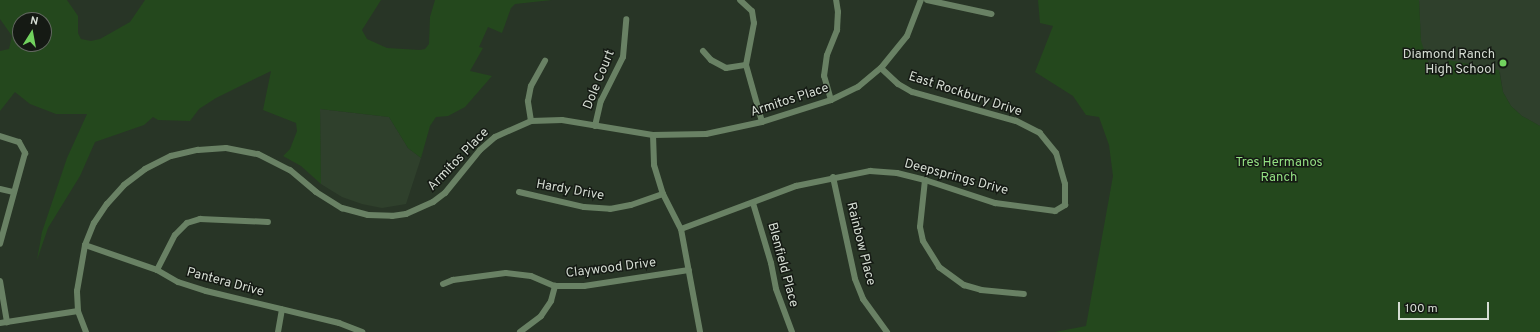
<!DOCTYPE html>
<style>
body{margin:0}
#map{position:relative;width:1540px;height:332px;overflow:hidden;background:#283526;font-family:Overpass,sans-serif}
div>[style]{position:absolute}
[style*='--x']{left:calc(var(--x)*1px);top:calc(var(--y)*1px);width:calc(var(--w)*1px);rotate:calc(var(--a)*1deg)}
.built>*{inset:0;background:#2f402c}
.green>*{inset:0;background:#24481d}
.street>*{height:6px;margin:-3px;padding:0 3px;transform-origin:3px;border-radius:3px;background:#698164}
.dots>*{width:11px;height:11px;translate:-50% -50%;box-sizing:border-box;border:2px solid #151a14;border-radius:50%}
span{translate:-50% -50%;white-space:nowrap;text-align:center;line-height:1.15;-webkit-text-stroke:3px #151a14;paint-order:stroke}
.poi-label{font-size:13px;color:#d5ddd3}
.right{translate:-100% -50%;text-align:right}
.street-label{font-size:13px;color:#d5ddd3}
.park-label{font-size:13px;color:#92df82}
.north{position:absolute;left:12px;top:12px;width:40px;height:40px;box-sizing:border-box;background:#151a14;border:1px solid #626860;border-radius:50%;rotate:11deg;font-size:11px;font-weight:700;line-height:16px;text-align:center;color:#d5ddd3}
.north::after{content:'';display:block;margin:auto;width:14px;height:18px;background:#71d25e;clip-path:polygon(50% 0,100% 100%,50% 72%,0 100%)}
.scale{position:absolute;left:1398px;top:302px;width:91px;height:18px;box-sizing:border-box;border:2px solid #d5ddd3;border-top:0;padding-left:5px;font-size:12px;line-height:14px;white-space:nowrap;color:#d5ddd3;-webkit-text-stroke:3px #151a14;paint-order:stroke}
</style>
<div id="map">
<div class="built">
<i style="clip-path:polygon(1419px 0,1540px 0,1540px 126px,1522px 116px,1511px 106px,1503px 92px,1500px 72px,1444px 70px,1429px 65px,1421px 45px)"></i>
<i style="clip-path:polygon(320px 109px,389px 117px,408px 148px,421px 158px,406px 204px,382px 208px,362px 204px,342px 197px,321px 184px)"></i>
</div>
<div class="green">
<i style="clip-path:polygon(evenodd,0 0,67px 0,78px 16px,78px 33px,81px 39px,91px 41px,100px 39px,130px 22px,145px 0,381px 0,362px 30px,367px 39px,387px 48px,420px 50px,425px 49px,429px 44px,430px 17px,435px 0,552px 0,515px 4px,511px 8px,502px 33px,488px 27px,479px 47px,483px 48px,470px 71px,492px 76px,465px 107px,448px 116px,436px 117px,430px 126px,421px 158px,408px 148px,389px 117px,320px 109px,321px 184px,301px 166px,283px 156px,290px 149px,297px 131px,296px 123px,263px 110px,271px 71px,216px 98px,199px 109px,190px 121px,158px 120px,153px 117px,144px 125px,95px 142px,80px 176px,48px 228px,37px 260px,42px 232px,67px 158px,87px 114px,56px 114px,30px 104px,15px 92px,0 111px,0 51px,9px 49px,12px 36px,0 19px,0 0,20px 20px,44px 20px,44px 44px,20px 44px,20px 20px)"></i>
<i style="clip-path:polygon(1038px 0,1419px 0,1421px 41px,1429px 65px,1444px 70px,1448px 60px,1499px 70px,1503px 92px,1511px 106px,1522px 116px,1540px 126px,1540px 332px,1055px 332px,1086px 326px,1113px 176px,1109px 145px,1099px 117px,1086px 115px,1073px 96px,1035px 72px,1053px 26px,1040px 23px)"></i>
</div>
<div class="street">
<i style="--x:740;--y:0;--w:16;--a:43"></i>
<i style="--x:752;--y:11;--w:12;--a:81"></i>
<i style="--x:754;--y:23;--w:43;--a:100.8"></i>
<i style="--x:746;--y:65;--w:59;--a:74.3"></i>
<i style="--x:927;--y:0;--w:66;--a:12.2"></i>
<i style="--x:703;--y:51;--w:12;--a:48"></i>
<i style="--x:711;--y:60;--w:17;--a:28"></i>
<i style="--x:726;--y:68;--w:20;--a:-9"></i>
<i style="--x:831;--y:100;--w:25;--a:-106"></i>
<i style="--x:824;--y:76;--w:21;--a:-82"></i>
<i style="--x:827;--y:55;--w:27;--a:-68"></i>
<i style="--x:837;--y:30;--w:18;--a:-87"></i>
<i style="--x:838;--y:12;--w:12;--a:-99"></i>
<i style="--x:531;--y:121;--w:20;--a:-99"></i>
<i style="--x:528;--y:101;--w:15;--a:-79"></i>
<i style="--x:531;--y:86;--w:29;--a:-61"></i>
<i style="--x:595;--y:126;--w:26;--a:-77"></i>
<i style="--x:601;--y:101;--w:49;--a:-63.4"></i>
<i style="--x:623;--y:57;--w:38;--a:-85"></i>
<i style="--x:653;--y:135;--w:30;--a:88"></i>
<i style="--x:654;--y:165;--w:30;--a:73"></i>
<i style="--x:663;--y:194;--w:39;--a:63"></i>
<i style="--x:681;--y:229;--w:105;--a:79.5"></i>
<i style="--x:0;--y:136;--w:20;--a:18"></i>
<i style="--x:19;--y:142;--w:13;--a:61"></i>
<i style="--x:25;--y:153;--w:94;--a:105.4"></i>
<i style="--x:833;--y:177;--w:104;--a:77.8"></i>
<i style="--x:855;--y:279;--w:22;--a:68"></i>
<i style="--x:863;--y:299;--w:41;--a:54"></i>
<i style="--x:925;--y:180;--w:47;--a:96.1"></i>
<i style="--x:920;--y:227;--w:14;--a:78"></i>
<i style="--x:923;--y:241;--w:31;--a:58"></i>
<i style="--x:939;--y:267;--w:31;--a:36"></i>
<i style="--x:964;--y:285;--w:18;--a:16"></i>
<i style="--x:981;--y:290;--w:43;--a:5.3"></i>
<i style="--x:0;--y:189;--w:13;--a:13"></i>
<i style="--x:519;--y:192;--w:67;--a:13"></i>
<i style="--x:584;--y:207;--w:26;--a:4"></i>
<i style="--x:610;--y:209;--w:21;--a:-11"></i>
<i style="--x:631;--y:205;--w:34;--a:-19"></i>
<i style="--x:753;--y:203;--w:63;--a:73.3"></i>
<i style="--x:771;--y:263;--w:26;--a:79"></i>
<i style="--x:776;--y:289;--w:46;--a:69.6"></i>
<i style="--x:681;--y:229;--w:123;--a:-20.5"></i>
<i style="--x:796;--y:186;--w:76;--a:-11.5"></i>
<i style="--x:870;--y:171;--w:27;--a:4"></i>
<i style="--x:897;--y:173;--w:29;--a:14"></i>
<i style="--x:925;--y:180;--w:74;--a:18.2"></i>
<i style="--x:995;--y:203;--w:61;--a:7.6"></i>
<i style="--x:1055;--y:211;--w:12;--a:-31"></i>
<i style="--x:1065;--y:205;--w:21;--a:-90"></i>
<i style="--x:1065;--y:184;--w:32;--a:-106"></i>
<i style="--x:1056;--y:153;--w:26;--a:-129"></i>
<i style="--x:1040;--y:133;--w:27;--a:-153"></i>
<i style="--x:1016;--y:121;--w:108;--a:-164.4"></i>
<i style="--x:912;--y:92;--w:16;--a:-150"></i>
<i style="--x:898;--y:84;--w:23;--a:-137"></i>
<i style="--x:85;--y:245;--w:76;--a:19.1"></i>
<i style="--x:157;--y:270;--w:24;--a:30"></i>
<i style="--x:178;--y:282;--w:29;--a:18"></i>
<i style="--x:206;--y:291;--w:137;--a:13.5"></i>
<i style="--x:339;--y:323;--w:25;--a:21"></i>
<i style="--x:157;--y:270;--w:39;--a:-63"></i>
<i style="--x:175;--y:235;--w:17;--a:-45"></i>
<i style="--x:187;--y:223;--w:14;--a:-17"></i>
<i style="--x:200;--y:219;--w:68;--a:2.5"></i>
<i style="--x:0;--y:281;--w:42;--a:80.3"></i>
<i style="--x:443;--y:284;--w:11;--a:-22"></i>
<i style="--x:453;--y:280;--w:53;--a:-7.5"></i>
<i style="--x:506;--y:273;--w:25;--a:7"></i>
<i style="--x:531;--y:276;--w:26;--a:23"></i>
<i style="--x:555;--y:286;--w:29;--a:0"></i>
<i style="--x:584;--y:286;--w:106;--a:-8.7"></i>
<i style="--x:0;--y:323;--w:79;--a:-8.7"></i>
<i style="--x:86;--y:332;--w:22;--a:-111"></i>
<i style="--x:78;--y:311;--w:20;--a:-93"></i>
<i style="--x:77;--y:291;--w:47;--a:-80.1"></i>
<i style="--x:85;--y:245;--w:24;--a:-68"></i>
<i style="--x:94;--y:223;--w:23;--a:-56"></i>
<i style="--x:107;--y:204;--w:25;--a:-48"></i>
<i style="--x:124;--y:185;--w:26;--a:-37"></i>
<i style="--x:145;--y:169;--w:29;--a:-27"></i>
<i style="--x:171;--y:156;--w:28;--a:-13"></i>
<i style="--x:198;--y:150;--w:28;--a:-4"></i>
<i style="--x:226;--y:148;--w:33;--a:11"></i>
<i style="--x:258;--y:154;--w:36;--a:27"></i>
<i style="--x:290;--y:170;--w:34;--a:40"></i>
<i style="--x:316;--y:192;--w:31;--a:32"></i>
<i style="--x:342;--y:208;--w:27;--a:15"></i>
<i style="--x:368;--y:215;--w:24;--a:2"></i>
<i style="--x:392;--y:216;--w:14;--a:-8"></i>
<i style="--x:406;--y:214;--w:30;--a:-24"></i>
<i style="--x:433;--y:202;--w:15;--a:-37"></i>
<i style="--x:445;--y:193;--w:55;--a:-50.9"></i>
<i style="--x:480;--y:150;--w:20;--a:-41"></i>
<i style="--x:495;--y:137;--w:39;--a:-24"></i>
<i style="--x:531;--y:121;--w:31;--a:-2"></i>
<i style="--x:562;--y:120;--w:92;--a:9.4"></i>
<i style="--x:653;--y:135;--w:53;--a:-1.1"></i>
<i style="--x:706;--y:134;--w:57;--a:-12.1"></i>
<i style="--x:762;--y:122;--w:72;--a:-17.7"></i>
<i style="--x:831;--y:100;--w:30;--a:-26"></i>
<i style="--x:858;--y:87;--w:30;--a:-40"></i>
<i style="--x:881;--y:68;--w:41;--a:-50.9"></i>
<i style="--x:907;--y:36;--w:39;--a:-69"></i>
<i style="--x:278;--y:332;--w:23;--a:-80"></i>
<i style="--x:520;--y:332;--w:26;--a:-37"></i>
<i style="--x:541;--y:316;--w:18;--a:-56"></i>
<i style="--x:551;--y:301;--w:16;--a:-75"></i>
</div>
<div class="dots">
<i style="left:1503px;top:63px;background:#71d25e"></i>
</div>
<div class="poi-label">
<span class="right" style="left:1495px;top:63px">Diamond Ranch<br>High School</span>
</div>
<div class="street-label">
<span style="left:600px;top:80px;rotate:-68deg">Dole Court</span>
<span style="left:965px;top:95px;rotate:18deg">East Rockbury Drive</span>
<span style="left:790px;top:101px;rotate:-18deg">Armitos Place</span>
<span style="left:459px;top:160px;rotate:-46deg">Armitos Place</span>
<span style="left:956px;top:178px;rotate:15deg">Deepsprings Drive</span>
<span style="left:570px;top:191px;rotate:10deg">Hardy Drive</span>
<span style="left:860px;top:244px;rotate:76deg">Rainbow Place</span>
<span style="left:782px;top:265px;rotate:75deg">Blenfield Place</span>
<span style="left:611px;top:269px;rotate:-7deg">Claywood Drive</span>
<span style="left:225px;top:283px;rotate:15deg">Pantera Drive</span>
</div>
<div class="park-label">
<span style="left:1279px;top:171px">Tres Hermanos<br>Ranch</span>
</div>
<div class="north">N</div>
<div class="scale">100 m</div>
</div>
